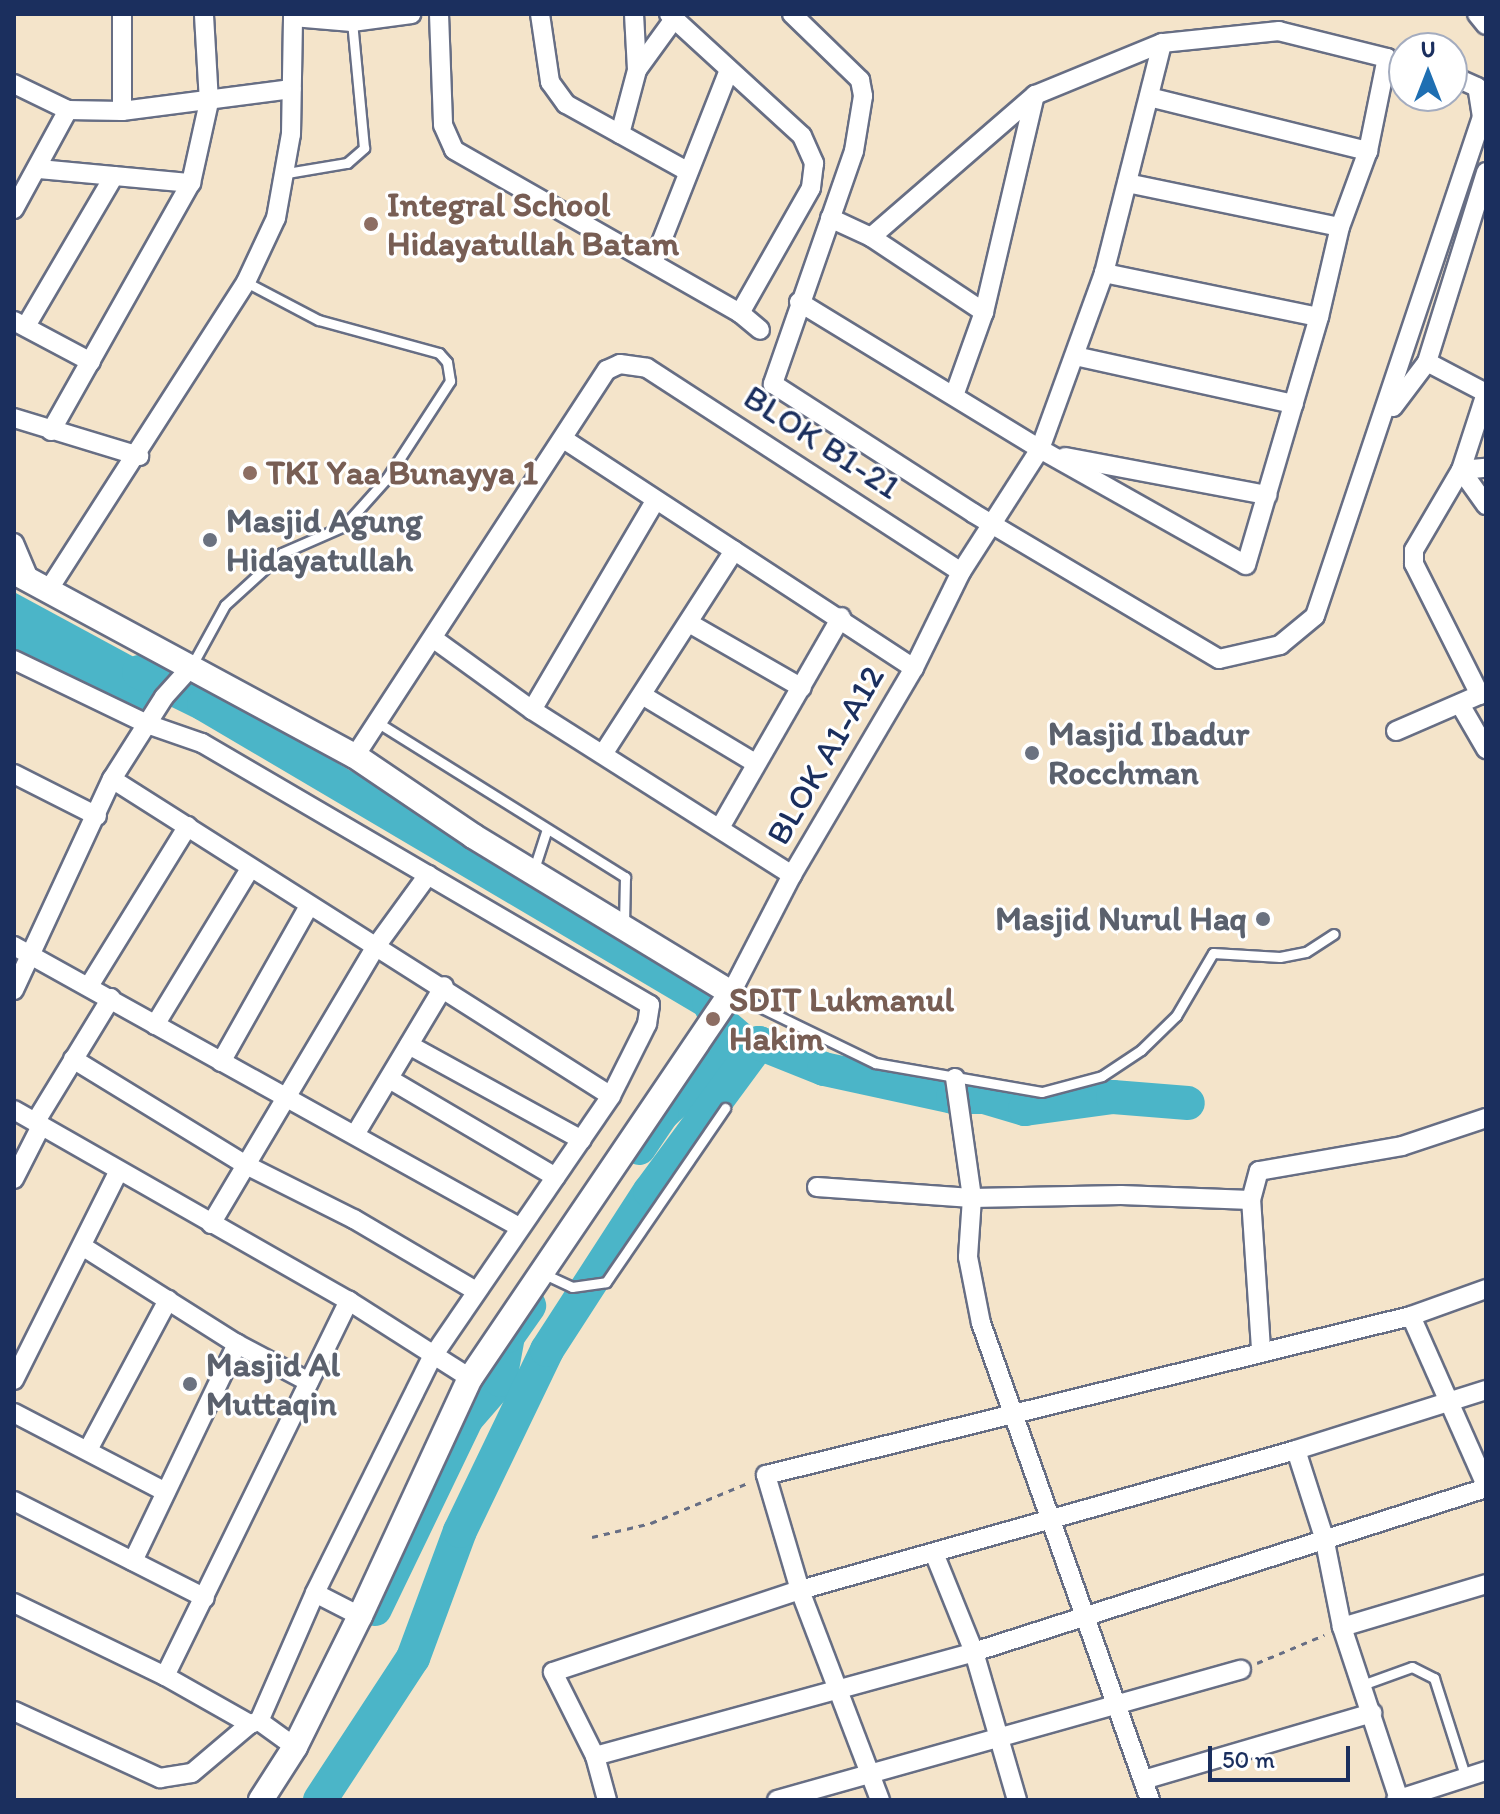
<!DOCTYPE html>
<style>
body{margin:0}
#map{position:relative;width:1500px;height:1814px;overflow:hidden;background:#f4e4ca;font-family:Itim,sans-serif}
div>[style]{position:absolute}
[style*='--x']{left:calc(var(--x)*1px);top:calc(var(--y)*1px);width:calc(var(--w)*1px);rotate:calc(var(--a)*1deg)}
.water>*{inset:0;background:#4bb5c8}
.river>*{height:34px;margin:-17px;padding:0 17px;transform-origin:17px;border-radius:17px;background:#4bb5c8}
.path>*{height:3px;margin-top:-1.5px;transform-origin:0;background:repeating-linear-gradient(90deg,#676e84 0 6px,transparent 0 12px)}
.roads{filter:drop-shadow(2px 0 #676e84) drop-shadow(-2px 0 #676e84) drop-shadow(0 2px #676e84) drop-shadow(0 -2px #676e84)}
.service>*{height:9px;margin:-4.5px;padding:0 4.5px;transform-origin:4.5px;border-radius:4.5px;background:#fff}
.minor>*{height:18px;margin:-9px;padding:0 9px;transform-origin:9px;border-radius:9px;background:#fff}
.tertiary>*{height:24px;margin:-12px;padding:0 12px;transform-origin:12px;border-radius:12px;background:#fff}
.dots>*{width:22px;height:22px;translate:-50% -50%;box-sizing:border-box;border:4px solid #fff;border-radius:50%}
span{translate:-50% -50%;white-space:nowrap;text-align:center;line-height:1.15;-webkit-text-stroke:6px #fff;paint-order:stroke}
.education-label{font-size:34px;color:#785e54;font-weight:700}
.left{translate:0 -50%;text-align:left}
.street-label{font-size:34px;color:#1b2f5e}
.worship-label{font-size:34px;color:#5b616d;font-weight:700}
.right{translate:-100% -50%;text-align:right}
.frame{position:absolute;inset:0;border:16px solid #1b2f5e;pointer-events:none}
.north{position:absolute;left:1388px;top:32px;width:80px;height:80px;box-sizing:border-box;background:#fff;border:2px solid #a4acbf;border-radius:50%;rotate:0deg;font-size:22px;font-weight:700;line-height:32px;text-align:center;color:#1b2f5e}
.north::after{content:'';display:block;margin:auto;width:28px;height:36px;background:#1f6fb2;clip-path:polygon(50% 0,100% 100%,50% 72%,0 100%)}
.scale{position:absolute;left:1208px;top:1746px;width:142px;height:36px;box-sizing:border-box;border:4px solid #1b2f5e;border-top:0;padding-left:10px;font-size:24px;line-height:28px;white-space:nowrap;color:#1b2f5e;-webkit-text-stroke:6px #fff;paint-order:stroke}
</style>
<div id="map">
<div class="water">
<i style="clip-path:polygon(14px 592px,182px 683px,159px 718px,14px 651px)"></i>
</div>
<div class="river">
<i style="--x:139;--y:672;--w:72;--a:26.2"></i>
<i style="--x:204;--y:704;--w:586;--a:30.54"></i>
<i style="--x:709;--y:1002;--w:17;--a:66"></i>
<i style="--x:716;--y:1018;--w:33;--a:41"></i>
<i style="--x:741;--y:1040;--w:108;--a:136.9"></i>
<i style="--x:662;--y:1114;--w:41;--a:124.1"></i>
<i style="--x:375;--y:1609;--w:212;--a:-64.3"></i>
<i style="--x:467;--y:1418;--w:50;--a:-49"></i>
<i style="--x:500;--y:1380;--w:45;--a:-79.7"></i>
<i style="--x:508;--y:1336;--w:37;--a:-55"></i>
<i style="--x:320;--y:1800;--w:170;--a:-56.8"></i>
<i style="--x:413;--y:1658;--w:135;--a:-69.7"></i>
<i style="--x:460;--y:1531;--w:201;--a:-64.3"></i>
<i style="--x:547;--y:1350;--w:189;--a:-57.1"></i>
<i style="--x:650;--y:1191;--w:184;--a:-53.6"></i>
<i style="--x:759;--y:1043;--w:70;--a:21.8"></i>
<i style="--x:824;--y:1069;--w:132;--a:12.2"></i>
<i style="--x:953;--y:1097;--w:31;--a:0"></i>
<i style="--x:984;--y:1097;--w:43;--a:16.3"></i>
<i style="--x:1025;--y:1109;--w:89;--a:-7.8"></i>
<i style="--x:1113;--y:1097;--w:75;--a:4.6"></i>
</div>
<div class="path">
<i style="--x:592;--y:1537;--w:61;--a:-13.3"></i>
<i style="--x:651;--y:1523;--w:105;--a:-22.4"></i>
<i style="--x:1257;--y:1663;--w:73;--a:-22.7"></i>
</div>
<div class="roads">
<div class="service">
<i style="--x:287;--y:173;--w:61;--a:-9.5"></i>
<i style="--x:347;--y:163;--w:23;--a:-41"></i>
<i style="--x:364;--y:148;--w:127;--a:-95.4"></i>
<i style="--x:192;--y:665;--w:68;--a:-61.2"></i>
<i style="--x:225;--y:605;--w:77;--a:-42.4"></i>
<i style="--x:282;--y:553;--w:68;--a:-23.5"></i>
<i style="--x:344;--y:526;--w:64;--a:-48.1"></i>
<i style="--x:387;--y:478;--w:116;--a:-57"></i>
<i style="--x:450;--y:381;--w:19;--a:-99"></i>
<i style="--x:447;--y:362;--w:12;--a:-132"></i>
<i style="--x:439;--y:353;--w:125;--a:-164.7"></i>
<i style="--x:318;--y:320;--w:81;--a:-152.2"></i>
<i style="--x:380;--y:724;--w:289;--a:32"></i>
<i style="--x:625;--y:877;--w:46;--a:91.2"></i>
<i style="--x:533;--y:872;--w:45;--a:-72"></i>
<i style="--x:731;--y:993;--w:160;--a:25.9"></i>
<i style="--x:875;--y:1063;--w:169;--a:9.9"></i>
<i style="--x:1042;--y:1092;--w:62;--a:-14.9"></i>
<i style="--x:1102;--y:1076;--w:47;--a:-33.7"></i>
<i style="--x:1141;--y:1050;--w:49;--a:-44.2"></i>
<i style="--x:1176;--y:1016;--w:73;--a:-59.6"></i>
<i style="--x:1213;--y:953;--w:67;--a:3.4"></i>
<i style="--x:1280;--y:957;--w:26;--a:-11"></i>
<i style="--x:1306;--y:952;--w:33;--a:-33"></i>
<i style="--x:542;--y:1273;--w:33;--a:25"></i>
<i style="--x:572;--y:1287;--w:34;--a:-8"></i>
<i style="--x:606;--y:1282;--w:211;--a:-55.6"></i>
<i style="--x:1362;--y:1685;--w:53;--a:-19.8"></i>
<i style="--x:1412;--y:1667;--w:25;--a:27"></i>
<i style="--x:1434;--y:1678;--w:105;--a:72.3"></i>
</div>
<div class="minor">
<i style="--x:439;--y:14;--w:111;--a:87.9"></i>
<i style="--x:443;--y:125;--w:27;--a:66"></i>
<i style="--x:454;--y:150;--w:329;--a:29.7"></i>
<i style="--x:740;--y:313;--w:26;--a:40"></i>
<i style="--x:540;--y:14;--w:69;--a:81.6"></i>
<i style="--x:550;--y:82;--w:27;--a:54"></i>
<i style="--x:566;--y:104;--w:138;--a:29"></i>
<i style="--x:634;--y:14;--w:56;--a:86.9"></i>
<i style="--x:669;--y:14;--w:180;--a:42.5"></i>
<i style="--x:802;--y:136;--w:30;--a:66"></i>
<i style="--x:814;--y:163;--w:25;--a:97"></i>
<i style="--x:811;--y:188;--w:144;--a:119.6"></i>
<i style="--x:792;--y:14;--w:95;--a:44.1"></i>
<i style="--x:860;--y:80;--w:16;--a:79"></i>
<i style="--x:863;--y:96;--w:56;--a:99.3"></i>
<i style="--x:854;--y:151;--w:247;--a:109.2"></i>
<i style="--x:773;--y:384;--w:238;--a:32.8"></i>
<i style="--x:973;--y:513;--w:286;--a:30.7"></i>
<i style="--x:1219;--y:659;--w:63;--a:-12.9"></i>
<i style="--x:1280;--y:645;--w:45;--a:-39.6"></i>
<i style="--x:1315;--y:616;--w:526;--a:-71.5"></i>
<i style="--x:1482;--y:117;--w:30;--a:-99"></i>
<i style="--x:1477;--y:87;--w:27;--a:-156"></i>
<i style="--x:1477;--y:14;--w:14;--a:51"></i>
<i style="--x:293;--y:17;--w:59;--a:4.8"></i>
<i style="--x:352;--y:22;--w:60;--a:-7.7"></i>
<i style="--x:14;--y:84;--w:60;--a:25.7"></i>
<i style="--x:68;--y:110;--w:54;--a:1.1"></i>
<i style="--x:122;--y:111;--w:171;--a:-7.4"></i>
<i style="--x:1149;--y:97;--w:226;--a:13.9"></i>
<i style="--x:122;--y:111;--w:97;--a:-90"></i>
<i style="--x:620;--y:134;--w:66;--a:-75.1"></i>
<i style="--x:637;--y:70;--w:63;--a:-54"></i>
<i style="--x:39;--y:169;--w:153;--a:5.3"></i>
<i style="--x:1127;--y:183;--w:217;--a:11.7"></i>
<i style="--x:14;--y:209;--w:113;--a:-61.4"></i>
<i style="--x:830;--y:218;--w:45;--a:24.9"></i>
<i style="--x:871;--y:237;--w:136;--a:33.6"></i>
<i style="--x:653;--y:263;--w:207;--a:-68.5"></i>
<i style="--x:1104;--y:273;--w:219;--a:11.6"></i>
<i style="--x:799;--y:302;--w:282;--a:31.4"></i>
<i style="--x:1040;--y:449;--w:236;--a:29.4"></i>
<i style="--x:1246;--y:565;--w:259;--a:-73.6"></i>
<i style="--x:1319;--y:317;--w:92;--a:-76.9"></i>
<i style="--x:1340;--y:227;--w:81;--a:-69.8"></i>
<i style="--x:1368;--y:151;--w:95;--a:-78.5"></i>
<i style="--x:1387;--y:58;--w:111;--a:-166"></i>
<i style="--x:1279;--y:31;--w:118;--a:174.1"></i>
<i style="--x:1162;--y:43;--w:137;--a:157.7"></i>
<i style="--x:1035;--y:95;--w:217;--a:139.1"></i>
<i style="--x:14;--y:321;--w:87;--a:28"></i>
<i style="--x:26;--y:326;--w:174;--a:-59.6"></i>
<i style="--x:1075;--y:356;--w:224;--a:12.4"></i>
<i style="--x:1427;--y:362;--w:67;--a:27.7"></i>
<i style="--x:955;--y:393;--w:86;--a:-70.3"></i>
<i style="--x:984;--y:312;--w:223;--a:-76.8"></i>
<i style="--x:1393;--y:407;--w:56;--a:-52.9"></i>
<i style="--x:1427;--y:362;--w:199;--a:-72.7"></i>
<i style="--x:14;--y:418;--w:131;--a:16.9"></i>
<i style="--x:51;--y:431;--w:285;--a:-60.6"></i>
<i style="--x:191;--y:183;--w:83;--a:-77.5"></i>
<i style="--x:209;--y:102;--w:88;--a:-93.3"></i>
<i style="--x:565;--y:440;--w:417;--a:33.2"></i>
<i style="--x:1065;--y:457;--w:206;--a:10.7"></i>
<i style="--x:1461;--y:470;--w:43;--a:54.5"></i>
<i style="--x:1461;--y:470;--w:25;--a:-5"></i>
<i style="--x:14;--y:543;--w:38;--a:67"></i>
<i style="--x:49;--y:589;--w:365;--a:-57.3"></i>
<i style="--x:246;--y:282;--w:71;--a:-64.9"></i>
<i style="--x:276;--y:218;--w:85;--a:-79.9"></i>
<i style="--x:291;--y:134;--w:120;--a:-89"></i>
<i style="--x:689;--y:623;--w:130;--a:29.9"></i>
<i style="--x:434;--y:639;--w:121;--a:35.9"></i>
<i style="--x:532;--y:710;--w:308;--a:32.4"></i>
<i style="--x:14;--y:660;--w:148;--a:25.7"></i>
<i style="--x:147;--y:724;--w:58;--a:19.1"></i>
<i style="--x:202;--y:743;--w:519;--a:30.32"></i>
<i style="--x:650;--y:1005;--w:19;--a:99"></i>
<i style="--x:647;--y:1024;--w:80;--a:116.6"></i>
<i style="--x:611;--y:1096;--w:316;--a:124.4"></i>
<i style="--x:432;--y:1357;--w:263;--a:116.4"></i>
<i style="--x:315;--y:1593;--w:140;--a:113.6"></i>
<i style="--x:642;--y:695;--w:132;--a:31"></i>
<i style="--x:1480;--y:695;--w:147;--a:-116.7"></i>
<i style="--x:1414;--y:564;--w:14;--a:-90"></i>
<i style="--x:1414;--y:550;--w:93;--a:-59.6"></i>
<i style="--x:1461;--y:470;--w:81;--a:-72"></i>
<i style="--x:1461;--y:706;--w:50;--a:59.8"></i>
<i style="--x:532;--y:710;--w:243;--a:-59.5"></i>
<i style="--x:1396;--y:731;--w:98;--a:-23.4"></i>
<i style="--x:603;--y:754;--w:242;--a:-57.2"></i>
<i style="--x:355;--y:756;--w:461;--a:-56.9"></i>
<i style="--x:607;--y:370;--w:14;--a:-25"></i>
<i style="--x:620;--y:364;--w:27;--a:8"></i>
<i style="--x:647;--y:368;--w:374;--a:33"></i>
<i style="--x:14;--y:774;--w:93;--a:26.8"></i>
<i style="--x:112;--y:779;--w:591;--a:32.43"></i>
<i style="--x:721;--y:826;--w:241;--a:-60.1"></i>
<i style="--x:14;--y:946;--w:578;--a:29.09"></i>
<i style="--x:89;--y:986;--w:188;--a:-58.3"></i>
<i style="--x:14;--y:990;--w:233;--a:-65.1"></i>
<i style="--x:112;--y:779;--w:97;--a:-57.6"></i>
<i style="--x:164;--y:697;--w:42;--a:-47.9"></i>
<i style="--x:731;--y:993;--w:133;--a:-62.7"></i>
<i style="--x:792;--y:875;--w:240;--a:-59.5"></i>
<i style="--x:914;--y:668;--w:107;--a:-63.9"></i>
<i style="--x:961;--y:572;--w:146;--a:-57.3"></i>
<i style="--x:1040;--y:449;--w:187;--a:-70"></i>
<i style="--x:1104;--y:273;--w:237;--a:-75.8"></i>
<i style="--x:155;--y:1025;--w:183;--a:-58.7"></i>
<i style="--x:409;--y:1045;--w:197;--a:28.8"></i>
<i style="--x:73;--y:1059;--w:203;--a:31.5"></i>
<i style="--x:246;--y:1165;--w:121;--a:26.6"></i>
<i style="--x:354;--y:1219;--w:142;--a:30.5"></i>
<i style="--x:221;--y:1062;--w:179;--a:-60.6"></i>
<i style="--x:955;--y:1078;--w:121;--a:81.9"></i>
<i style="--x:972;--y:1198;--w:59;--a:93.9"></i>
<i style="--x:968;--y:1257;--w:67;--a:78.9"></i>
<i style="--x:981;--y:1323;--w:506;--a:70.49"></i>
<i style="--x:391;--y:1080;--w:191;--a:30.5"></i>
<i style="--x:14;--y:1110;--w:386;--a:29.7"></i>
<i style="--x:349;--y:1301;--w:143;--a:32.5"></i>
<i style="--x:36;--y:1121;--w:144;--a:-58.6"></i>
<i style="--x:356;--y:1133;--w:171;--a:-59.1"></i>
<i style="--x:14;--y:1179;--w:57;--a:-63"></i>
<i style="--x:817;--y:1187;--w:155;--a:4.1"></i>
<i style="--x:972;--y:1198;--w:149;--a:-1.2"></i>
<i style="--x:1121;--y:1195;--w:130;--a:2.2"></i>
<i style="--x:211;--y:1224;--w:320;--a:-59.3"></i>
<i style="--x:374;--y:949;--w:92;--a:-53.9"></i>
<i style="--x:82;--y:1246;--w:183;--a:32.3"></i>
<i style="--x:237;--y:1344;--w:81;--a:27.8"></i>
<i style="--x:1411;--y:1316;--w:185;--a:66.1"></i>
<i style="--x:1261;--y:1349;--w:149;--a:-93.8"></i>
<i style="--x:1251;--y:1200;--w:30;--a:-75"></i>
<i style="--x:1259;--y:1171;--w:145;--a:-9.9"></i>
<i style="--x:1402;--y:1146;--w:89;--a:-18.4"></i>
<i style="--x:14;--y:1380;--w:233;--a:-63.4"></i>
<i style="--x:14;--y:1413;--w:171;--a:27.5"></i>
<i style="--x:89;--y:1448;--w:168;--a:-61.9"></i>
<i style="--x:1296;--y:1450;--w:91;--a:72.2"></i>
<i style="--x:1324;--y:1537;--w:92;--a:78.7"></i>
<i style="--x:1342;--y:1627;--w:181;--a:71.7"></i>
<i style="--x:14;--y:1501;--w:214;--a:26.9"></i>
<i style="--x:934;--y:1553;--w:107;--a:68"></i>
<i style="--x:974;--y:1652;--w:154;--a:73.8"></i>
<i style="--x:133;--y:1561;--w:241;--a:-64.4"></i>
<i style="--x:315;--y:1593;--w:51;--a:27.1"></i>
<i style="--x:14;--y:1603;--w:168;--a:25.8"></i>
<i style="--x:165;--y:1676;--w:98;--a:29.5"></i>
<i style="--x:250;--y:1724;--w:9;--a:-18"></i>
<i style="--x:259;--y:1721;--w:44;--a:35.8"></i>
<i style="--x:1342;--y:1627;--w:150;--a:-16.6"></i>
<i style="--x:165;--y:1676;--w:418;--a:-63.9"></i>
<i style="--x:14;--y:1711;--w:161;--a:24.7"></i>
<i style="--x:160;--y:1778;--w:32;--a:-9"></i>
<i style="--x:192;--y:1773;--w:76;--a:-40.2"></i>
<i style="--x:595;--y:1756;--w:393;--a:-15.3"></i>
<i style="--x:974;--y:1652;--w:538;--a:-17.76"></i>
<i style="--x:1143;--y:1780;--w:239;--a:-16.3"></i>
<i style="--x:607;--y:1800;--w:46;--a:-105.3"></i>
<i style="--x:595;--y:1756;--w:94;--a:-116.6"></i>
<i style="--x:553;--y:1672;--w:260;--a:-18.4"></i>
<i style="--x:800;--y:1590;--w:515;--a:-15.76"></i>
<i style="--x:1296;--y:1450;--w:199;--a:-17.5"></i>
<i style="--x:777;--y:1800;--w:482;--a:-15.7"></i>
<i style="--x:880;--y:1800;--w:225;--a:-110.9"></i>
<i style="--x:800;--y:1590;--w:120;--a:-106.5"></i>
<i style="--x:766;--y:1475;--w:664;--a:-13.85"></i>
<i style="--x:1411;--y:1316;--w:80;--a:-19.8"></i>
<i style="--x:1396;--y:1800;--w:95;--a:-17.9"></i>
</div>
<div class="tertiary">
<i style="--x:14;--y:572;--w:387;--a:28.4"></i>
<i style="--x:355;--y:756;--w:143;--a:34.1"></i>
<i style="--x:473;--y:836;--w:302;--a:31.3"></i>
<i style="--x:731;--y:993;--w:465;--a:124.1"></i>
<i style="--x:470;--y:1378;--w:262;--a:114.8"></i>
<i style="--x:360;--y:1616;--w:146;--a:116.4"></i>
<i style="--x:295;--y:1747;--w:63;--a:122.7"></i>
</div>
</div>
<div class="dots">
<i style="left:371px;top:224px;background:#8d6e63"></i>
<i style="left:250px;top:473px;background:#8d6e63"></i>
<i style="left:210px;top:540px;background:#6b7280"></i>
<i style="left:1032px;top:753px;background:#6b7280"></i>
<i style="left:1263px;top:919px;background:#6b7280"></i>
<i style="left:713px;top:1019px;background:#8d6e63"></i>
<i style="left:190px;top:1384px;background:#6b7280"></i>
</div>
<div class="education-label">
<span class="left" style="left:387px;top:224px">Integral School<br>Hidayatullah Batam</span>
<span class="left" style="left:266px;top:473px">TKI Yaa Bunayya 1</span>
<span class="left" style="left:729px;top:1019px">SDIT Lukmanul<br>Hakim</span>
</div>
<div class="street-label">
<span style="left:822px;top:442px;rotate:33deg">BLOK B1-21</span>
<span style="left:825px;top:755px;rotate:-60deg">BLOK A1-A12</span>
</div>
<div class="worship-label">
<span class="left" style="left:226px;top:540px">Masjid Agung<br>Hidayatullah</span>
<span class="left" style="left:1048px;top:753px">Masjid Ibadur<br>Rocchman</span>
<span class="right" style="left:1247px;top:919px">Masjid Nurul Haq</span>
<span class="left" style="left:206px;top:1384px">Masjid Al<br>Muttaqin</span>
</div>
<div class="frame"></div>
<div class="north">U</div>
<div class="scale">50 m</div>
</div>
